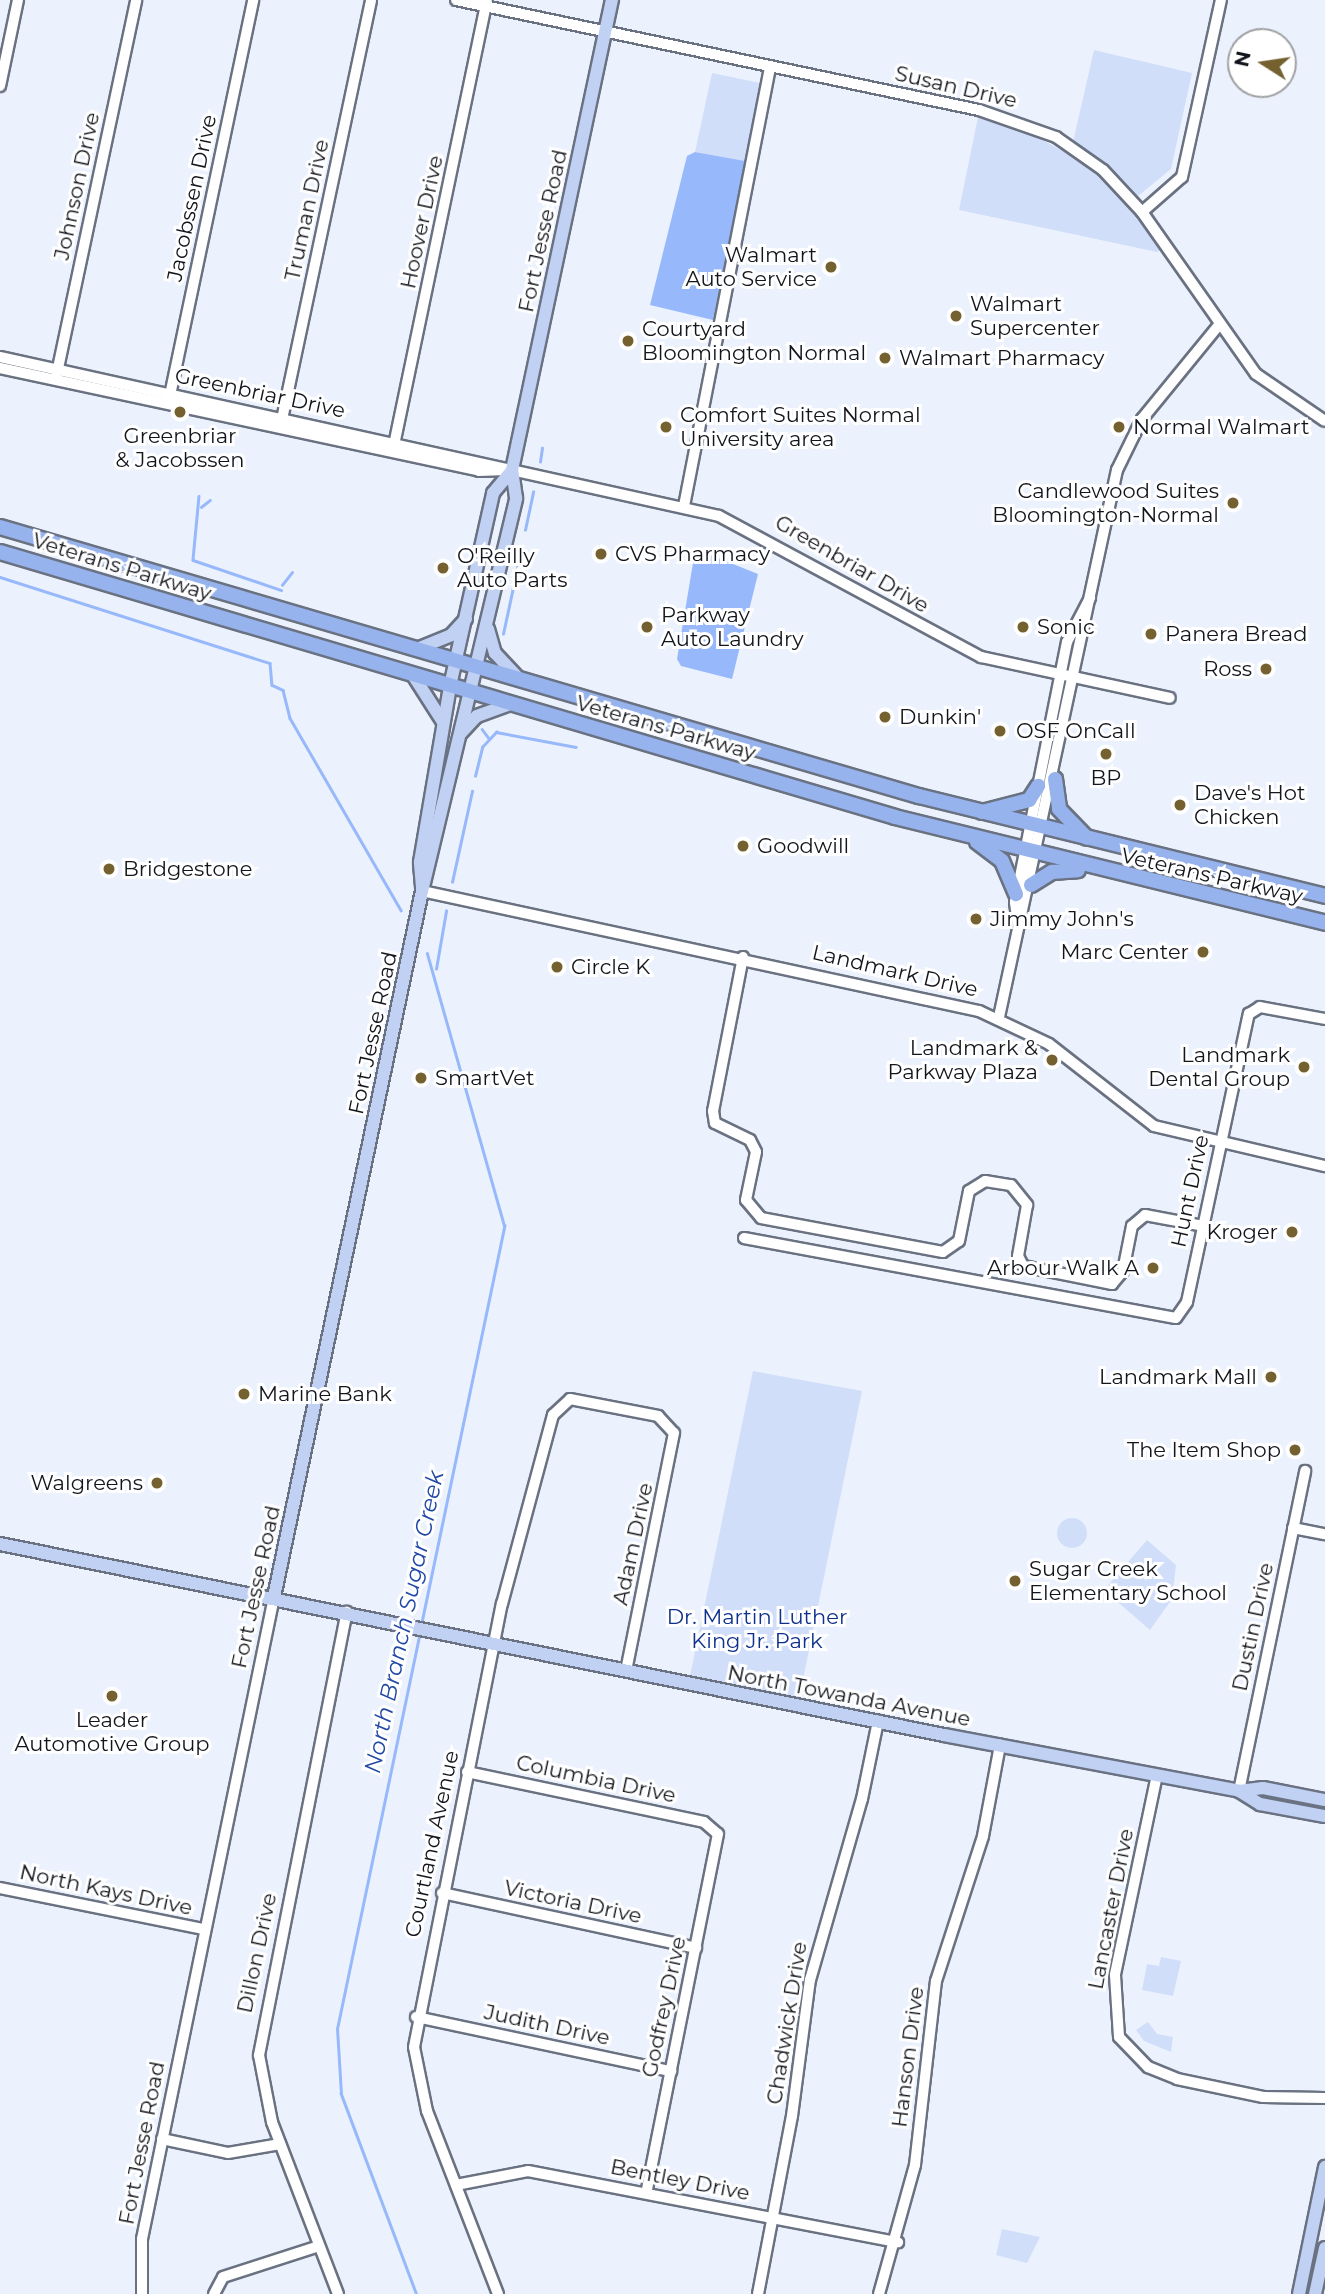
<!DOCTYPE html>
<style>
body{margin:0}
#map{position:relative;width:1325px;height:2294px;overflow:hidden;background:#ecf2fd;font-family:Montserrat,sans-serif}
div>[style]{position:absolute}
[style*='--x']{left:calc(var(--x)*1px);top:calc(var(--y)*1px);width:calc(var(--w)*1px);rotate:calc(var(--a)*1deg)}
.green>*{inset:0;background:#d1def9}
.round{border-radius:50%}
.water>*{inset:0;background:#97b8fb}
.stream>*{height:2.5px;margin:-1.25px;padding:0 1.25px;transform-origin:1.25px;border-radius:1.25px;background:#97b8fb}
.roads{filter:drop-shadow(2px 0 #6a7282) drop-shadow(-2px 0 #6a7282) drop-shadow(0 2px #6a7282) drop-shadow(0 -2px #6a7282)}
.minor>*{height:10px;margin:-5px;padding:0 5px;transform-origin:5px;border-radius:5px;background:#fff}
.major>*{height:12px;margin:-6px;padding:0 6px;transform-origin:6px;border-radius:6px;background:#c0d1f4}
.highway>*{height:14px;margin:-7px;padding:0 7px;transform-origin:7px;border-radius:7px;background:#96b3ed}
.dots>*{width:19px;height:19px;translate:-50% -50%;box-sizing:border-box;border:4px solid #fff;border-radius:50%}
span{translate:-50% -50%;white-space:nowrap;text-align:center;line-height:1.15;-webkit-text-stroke:6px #fff;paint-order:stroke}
.street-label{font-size:21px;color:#12151c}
.poi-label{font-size:21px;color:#12151c}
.right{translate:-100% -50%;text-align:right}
.left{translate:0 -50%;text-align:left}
.park-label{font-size:21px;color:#0e318e}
.water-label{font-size:23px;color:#2148a6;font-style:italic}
.north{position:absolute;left:1227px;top:28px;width:70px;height:70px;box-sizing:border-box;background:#fff;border:2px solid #a0a1a4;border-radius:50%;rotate:282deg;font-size:19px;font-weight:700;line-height:28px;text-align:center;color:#12151c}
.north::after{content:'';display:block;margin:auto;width:24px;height:32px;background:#756130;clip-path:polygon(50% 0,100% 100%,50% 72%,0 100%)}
</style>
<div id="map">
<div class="green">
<i style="clip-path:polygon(1094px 50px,1192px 73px,1171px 169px,1138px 196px,1172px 243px,1157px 252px,959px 210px,978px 117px,1026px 131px,1070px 155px)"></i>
<i style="clip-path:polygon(712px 73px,760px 83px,745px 161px,695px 152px)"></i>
<i style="clip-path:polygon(753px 1371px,862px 1391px,799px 1699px,690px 1676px)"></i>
<i class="round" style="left:1057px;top:1518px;width:30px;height:30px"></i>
<i style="clip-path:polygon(1147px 1540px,1176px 1565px,1172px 1599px,1150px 1630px,1104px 1590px)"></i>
<i style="clip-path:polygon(1161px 1957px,1181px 1961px,1173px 1996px,1142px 1990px,1147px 1964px,1159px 1966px)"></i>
<i style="clip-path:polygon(1148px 2022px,1157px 2034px,1173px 2037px,1171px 2052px,1144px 2041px,1136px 2030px)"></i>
<i style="clip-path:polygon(1002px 2229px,1040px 2237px,1027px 2263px,996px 2255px)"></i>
</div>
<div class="water">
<i style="clip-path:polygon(695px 152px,745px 161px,713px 320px,650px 305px,687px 156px)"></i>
<i style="clip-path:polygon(708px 554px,758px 574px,732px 679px,681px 666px,677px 659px,693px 563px)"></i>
</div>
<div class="stream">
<i style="--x:540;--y:462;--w:14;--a:-82"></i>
<i style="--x:199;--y:496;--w:64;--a:95.4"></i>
<i style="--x:193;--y:560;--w:93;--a:18.8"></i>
<i style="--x:201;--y:507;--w:11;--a:-38"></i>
<i style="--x:525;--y:530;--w:39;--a:-78"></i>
<i style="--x:0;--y:577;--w:283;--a:17.7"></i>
<i style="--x:270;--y:663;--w:22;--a:85"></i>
<i style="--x:272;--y:685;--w:12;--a:24"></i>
<i style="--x:283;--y:690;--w:29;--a:76"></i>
<i style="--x:290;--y:718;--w:222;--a:60"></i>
<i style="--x:282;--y:585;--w:16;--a:-52"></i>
<i style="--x:503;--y:634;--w:86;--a:-77.9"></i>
<i style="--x:482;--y:729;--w:10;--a:53"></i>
<i style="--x:475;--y:776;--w:30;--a:-76"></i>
<i style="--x:482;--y:747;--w:21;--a:-47"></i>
<i style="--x:496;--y:732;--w:81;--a:10.6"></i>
<i style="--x:452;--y:882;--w:93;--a:-77.6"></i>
<i style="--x:436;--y:969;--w:59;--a:-80.2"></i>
<i style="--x:421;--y:1625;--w:408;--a:-78.2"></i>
<i style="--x:504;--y:1226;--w:283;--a:-105.8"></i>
<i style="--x:416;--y:2294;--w:214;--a:-110.6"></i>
<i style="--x:341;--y:2094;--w:65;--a:-93.5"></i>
<i style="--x:337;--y:2029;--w:402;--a:-78.2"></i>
</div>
<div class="roads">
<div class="minor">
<i style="--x:456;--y:0;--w:534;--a:11.88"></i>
<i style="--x:979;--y:110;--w:82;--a:19.3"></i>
<i style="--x:1056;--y:137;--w:57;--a:35.1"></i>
<i style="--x:1103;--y:170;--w:57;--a:47.1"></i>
<i style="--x:1142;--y:212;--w:198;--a:54.9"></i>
<i style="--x:1256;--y:374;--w:83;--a:34.3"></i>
<i style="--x:0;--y:86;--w:88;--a:-78.2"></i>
<i style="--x:1142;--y:212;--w:53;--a:-41.2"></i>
<i style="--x:1182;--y:177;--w:181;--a:-77.6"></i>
<i style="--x:0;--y:357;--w:736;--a:12.47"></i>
<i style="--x:719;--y:516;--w:298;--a:28.3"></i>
<i style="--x:981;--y:657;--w:193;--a:12.2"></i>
<i style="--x:0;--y:368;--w:490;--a:12.1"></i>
<i style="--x:479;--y:471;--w:27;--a:-2"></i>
<i style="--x:57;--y:373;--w:381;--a:-78"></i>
<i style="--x:169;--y:400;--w:409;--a:-78.1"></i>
<i style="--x:281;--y:424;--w:433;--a:-78"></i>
<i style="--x:394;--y:445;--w:454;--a:-78.2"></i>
<i style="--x:684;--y:506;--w:448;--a:-78.9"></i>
<i style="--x:422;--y:891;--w:570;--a:12.16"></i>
<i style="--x:979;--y:1011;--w:77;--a:25.2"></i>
<i style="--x:1049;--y:1044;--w:133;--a:38"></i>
<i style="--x:1154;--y:1126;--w:176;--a:13.2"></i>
<i style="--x:1018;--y:924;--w:22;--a:-98"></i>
<i style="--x:1015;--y:902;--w:265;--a:-78.7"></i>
<i style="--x:1067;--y:642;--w:50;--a:-62.4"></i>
<i style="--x:743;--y:957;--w:157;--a:101"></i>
<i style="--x:713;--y:1111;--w:12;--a:81"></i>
<i style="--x:715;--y:1123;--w:39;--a:26"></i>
<i style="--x:750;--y:1140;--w:13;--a:63"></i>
<i style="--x:756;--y:1152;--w:49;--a:101.8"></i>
<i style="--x:746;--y:1200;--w:23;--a:50"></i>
<i style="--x:761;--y:1218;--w:185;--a:10.6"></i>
<i style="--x:943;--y:1252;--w:19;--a:-35"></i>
<i style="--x:959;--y:1241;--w:51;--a:-78.7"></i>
<i style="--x:969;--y:1191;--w:19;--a:-32"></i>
<i style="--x:985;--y:1181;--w:26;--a:9"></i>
<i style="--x:1011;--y:1185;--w:26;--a:51"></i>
<i style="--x:1027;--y:1205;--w:52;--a:100"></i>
<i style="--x:1018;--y:1256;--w:11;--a:63"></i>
<i style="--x:1023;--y:1266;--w:91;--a:11.4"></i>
<i style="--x:1112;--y:1284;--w:17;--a:-50"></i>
<i style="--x:1123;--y:1271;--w:46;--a:-78.7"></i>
<i style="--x:1132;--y:1226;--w:17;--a:-40"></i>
<i style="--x:1145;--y:1215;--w:59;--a:10.7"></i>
<i style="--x:999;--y:1017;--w:560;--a:-77.83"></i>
<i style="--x:1117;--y:470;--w:57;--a:-63.9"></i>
<i style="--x:1142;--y:419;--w:120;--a:-50.7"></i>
<i style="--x:744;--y:1238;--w:439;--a:10.5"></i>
<i style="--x:1176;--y:1318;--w:19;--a:-55"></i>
<i style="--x:1187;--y:1302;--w:295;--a:-77.9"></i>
<i style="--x:1249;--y:1014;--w:13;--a:-32"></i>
<i style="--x:1260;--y:1007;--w:66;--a:10.5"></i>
<i style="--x:1293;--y:1528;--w:33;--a:11"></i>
<i style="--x:467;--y:1772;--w:242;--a:11.9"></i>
<i style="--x:704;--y:1822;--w:18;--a:41"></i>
<i style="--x:718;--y:1834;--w:366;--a:101.3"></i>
<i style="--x:1157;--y:1775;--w:204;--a:101.9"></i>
<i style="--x:1115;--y:1975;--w:62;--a:86.3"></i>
<i style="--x:1119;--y:2037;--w:42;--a:46"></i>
<i style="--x:1148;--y:2067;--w:31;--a:22"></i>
<i style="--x:1177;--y:2079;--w:88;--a:11.8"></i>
<i style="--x:1263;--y:2097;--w:62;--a:0.9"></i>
<i style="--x:1239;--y:1791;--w:327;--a:-78.3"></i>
<i style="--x:0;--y:1888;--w:208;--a:11.4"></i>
<i style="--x:442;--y:1893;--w:260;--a:12.2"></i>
<i style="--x:416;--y:2017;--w:261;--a:12"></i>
<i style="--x:162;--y:2139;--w:67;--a:12"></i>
<i style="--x:228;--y:2153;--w:53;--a:-9.8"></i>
<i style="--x:456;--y:2185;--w:73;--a:-11"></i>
<i style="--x:528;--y:2171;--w:377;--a:10.9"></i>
<i style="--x:142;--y:2294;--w:55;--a:-90"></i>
<i style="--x:142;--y:2239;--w:655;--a:-78.38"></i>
<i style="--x:214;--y:2294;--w:19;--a:-62"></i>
<i style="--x:223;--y:2277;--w:101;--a:-17.9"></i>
<i style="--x:338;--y:2294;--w:184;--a:-111"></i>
<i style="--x:272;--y:2122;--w:68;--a:-101"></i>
<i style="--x:259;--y:2055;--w:452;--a:-78.8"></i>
<i style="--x:498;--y:2294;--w:196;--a:-111.2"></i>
<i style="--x:427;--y:2111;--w:65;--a:-101.5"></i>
<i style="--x:414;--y:2047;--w:452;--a:-78.8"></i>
<i style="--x:502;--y:1604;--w:196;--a:-74.9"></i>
<i style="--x:553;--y:1415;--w:23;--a:-43"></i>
<i style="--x:570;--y:1399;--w:90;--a:10.9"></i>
<i style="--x:658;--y:1416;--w:23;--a:47"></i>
<i style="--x:674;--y:1433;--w:243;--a:101.4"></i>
<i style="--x:758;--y:2294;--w:181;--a:-79.2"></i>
<i style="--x:792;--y:2116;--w:137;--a:-82.5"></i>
<i style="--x:810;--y:1980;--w:188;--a:-74"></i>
<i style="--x:862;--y:1799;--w:80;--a:-78.4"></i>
<i style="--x:879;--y:2294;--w:134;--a:-74.4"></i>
<i style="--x:915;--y:2165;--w:185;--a:-83.5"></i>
<i style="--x:936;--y:1981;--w:152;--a:-72"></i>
<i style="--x:983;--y:1836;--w:93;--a:-79.4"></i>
</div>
<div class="major">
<i style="--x:488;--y:629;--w:25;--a:74"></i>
<i style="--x:495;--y:653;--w:34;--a:47"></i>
<i style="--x:417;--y:649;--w:37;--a:-22"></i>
<i style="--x:451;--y:635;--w:22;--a:-47"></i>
<i style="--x:413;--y:675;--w:56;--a:57.4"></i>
<i style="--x:461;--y:733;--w:23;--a:-47"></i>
<i style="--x:477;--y:716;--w:35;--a:-20"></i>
<i style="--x:422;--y:887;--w:25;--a:-95"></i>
<i style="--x:420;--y:862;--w:179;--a:-80.3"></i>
<i style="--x:450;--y:686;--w:198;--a:-77.4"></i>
<i style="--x:493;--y:493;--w:30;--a:-50"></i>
<i style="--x:0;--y:1544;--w:963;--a:11.44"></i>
<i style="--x:944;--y:1735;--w:300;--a:10.7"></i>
<i style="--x:1239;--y:1791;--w:24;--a:-7"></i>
<i style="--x:1263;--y:1788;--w:63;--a:11"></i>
<i style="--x:274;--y:1597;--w:721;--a:-78.16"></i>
<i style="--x:422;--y:891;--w:404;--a:-76.5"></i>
<i style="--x:516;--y:498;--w:28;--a:-98"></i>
<i style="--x:512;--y:470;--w:481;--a:-78"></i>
<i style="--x:1239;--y:1791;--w:25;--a:32"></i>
<i style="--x:1260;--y:1804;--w:66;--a:10.5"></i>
<i style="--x:1299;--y:2294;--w:130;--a:-78.4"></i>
<i style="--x:1315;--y:2294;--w:47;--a:-77.7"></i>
</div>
<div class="highway">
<i style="--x:0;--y:527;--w:958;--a:16.32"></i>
<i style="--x:919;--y:796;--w:418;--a:13.8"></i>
<i style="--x:0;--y:552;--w:933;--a:16.49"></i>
<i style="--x:895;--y:817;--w:443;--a:13.8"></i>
<i style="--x:1055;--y:779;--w:30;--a:82"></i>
<i style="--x:1059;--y:809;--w:40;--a:46"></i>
<i style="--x:982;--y:812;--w:49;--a:-14.3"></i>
<i style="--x:1029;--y:800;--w:17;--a:-57"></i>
<i style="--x:977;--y:842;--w:31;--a:37"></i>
<i style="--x:1002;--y:861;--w:36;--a:67"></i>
<i style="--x:1031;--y:885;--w:25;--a:-32"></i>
<i style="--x:1052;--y:872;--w:26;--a:-4"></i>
</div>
</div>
<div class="dots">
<i style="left:831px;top:267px;background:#756130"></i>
<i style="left:956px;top:316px;background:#756130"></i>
<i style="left:628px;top:341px;background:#756130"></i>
<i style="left:885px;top:358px;background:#756130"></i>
<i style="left:180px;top:412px;background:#756130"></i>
<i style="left:666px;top:427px;background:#756130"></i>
<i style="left:1119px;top:427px;background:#756130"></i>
<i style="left:1233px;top:503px;background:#756130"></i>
<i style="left:601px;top:554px;background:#756130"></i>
<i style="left:443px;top:568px;background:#756130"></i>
<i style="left:647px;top:627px;background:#756130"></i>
<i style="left:1023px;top:627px;background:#756130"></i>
<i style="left:1151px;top:634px;background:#756130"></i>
<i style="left:1266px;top:669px;background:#756130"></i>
<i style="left:885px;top:717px;background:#756130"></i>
<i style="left:1000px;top:731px;background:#756130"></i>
<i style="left:1106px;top:754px;background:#756130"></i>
<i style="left:1180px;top:805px;background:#756130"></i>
<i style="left:743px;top:846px;background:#756130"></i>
<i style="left:109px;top:869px;background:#756130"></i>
<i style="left:976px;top:919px;background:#756130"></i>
<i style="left:1203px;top:952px;background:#756130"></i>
<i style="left:557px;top:967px;background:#756130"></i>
<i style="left:1052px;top:1060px;background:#756130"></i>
<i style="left:1304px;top:1067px;background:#756130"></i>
<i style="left:421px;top:1078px;background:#756130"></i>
<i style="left:1292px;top:1232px;background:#756130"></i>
<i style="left:1153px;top:1268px;background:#756130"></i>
<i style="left:1271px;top:1377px;background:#756130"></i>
<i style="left:244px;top:1394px;background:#756130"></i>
<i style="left:1295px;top:1450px;background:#756130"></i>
<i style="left:157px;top:1483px;background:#756130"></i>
<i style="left:1015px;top:1581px;background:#756130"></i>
<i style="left:112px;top:1696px;background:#756130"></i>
</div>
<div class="street-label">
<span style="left:956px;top:87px;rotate:13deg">Susan Drive</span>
<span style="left:77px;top:186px;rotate:-78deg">Johnson Drive</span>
<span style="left:192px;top:198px;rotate:-78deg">Jacobssen Drive</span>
<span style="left:307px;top:210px;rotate:-78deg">Truman Drive</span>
<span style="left:422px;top:222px;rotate:-78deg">Hoover Drive</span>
<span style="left:543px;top:231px;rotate:-78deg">Fort Jesse Road</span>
<span style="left:260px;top:393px;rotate:12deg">Greenbriar Drive</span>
<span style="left:852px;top:564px;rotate:30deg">Greenbriar Drive</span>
<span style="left:122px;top:567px;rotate:17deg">Veterans Parkway</span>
<span style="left:666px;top:728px;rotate:16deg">Veterans Parkway</span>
<span style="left:1212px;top:876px;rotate:13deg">Veterans Parkway</span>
<span style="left:895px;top:971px;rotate:13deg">Landmark Drive</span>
<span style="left:373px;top:1033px;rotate:-78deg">Fort Jesse Road</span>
<span style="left:1190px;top:1191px;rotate:-78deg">Hunt Drive</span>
<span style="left:633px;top:1544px;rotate:-78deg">Adam Drive</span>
<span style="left:256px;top:1587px;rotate:-78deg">Fort Jesse Road</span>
<span style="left:1253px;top:1627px;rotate:-78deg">Dustin Drive</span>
<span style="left:849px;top:1696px;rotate:11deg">North Towanda Avenue</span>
<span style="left:596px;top:1779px;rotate:12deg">Columbia Drive</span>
<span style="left:432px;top:1844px;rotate:-78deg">Courtland Avenue</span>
<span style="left:106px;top:1890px;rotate:12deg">North Kays Drive</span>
<span style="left:573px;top:1902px;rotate:12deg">Victoria Drive</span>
<span style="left:1111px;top:1909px;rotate:-79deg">Lancaster Drive</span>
<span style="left:257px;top:1953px;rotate:-78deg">Dillon Drive</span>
<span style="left:664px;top:2007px;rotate:-78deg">Godfrey Drive</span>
<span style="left:787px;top:2023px;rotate:-81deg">Chadwick Drive</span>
<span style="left:547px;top:2025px;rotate:12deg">Judith Drive</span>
<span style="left:908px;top:2057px;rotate:-83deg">Hanson Drive</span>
<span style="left:142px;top:2143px;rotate:-79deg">Fort Jesse Road</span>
<span style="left:680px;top:2180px;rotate:11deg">Bentley Drive</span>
</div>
<div class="poi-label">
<span class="right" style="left:817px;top:267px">Walmart<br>Auto Service</span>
<span class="left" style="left:970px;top:316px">Walmart<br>Supercenter</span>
<span class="left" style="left:642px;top:341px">Courtyard<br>Bloomington Normal</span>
<span class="left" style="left:899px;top:358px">Walmart Pharmacy</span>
<span class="left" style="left:680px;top:427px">Comfort Suites Normal<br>University area</span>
<span class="left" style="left:1133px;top:427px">Normal Walmart</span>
<span style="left:180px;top:448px">Greenbriar<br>&amp; Jacobssen</span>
<span class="right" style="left:1219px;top:503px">Candlewood Suites<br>Bloomington-Normal</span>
<span class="left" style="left:615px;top:554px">CVS Pharmacy</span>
<span class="left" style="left:457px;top:568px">O'Reilly<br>Auto Parts</span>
<span class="left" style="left:661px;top:627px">Parkway<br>Auto Laundry</span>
<span class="left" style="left:1037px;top:627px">Sonic</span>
<span class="left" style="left:1165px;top:634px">Panera Bread</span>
<span class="right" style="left:1252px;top:669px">Ross</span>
<span class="left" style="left:899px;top:717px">Dunkin'</span>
<span class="left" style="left:1016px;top:731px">OSF OnCall</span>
<span style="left:1106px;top:778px">BP</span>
<span class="left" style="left:1194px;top:805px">Dave's Hot<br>Chicken</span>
<span class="left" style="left:757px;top:846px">Goodwill</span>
<span class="left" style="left:123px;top:869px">Bridgestone</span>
<span class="left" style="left:990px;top:919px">Jimmy John's</span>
<span class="right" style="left:1189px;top:952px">Marc Center</span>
<span class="left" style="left:571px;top:967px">Circle K</span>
<span class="right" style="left:1038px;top:1060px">Landmark &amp;<br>Parkway Plaza</span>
<span class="right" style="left:1290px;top:1067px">Landmark<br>Dental Group</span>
<span class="left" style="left:435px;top:1078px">SmartVet</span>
<span class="right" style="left:1278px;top:1232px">Kroger</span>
<span class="right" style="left:1139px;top:1268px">Arbour Walk A</span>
<span class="right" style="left:1257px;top:1377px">Landmark Mall</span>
<span class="left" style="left:258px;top:1394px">Marine Bank</span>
<span class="right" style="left:1281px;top:1450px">The Item Shop</span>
<span class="right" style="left:143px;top:1483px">Walgreens</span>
<span class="left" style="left:1029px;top:1581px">Sugar Creek<br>Elementary School</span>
<span style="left:112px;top:1732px">Leader<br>Automotive Group</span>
</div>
<div class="park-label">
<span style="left:757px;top:1629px">Dr. Martin Luther<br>King Jr. Park</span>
</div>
<div class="water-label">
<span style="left:404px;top:1622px;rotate:-78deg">North Branch Sugar Creek</span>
</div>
<div class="north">N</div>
</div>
